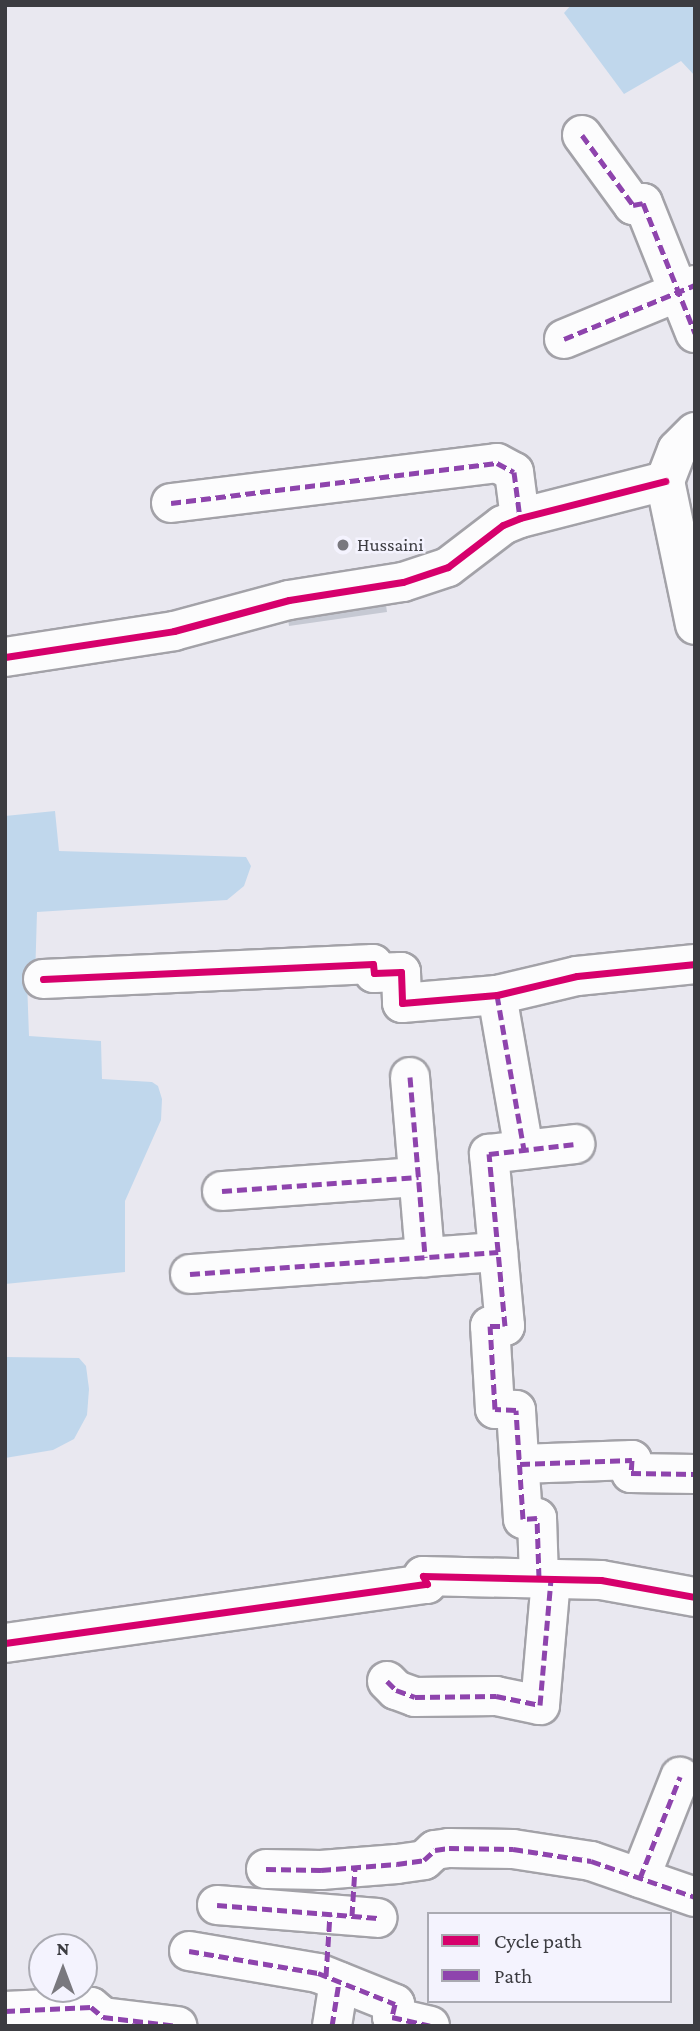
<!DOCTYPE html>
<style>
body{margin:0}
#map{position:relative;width:700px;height:2031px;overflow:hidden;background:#e9e8f0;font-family:"Crimson Pro",serif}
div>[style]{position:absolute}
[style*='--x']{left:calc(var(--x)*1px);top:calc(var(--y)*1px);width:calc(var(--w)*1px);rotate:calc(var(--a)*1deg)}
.water>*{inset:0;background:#c0d7ec}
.building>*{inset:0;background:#c6c9d3}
.roads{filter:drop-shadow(2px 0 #a3a2a8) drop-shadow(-2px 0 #a3a2a8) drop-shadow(0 2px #a3a2a8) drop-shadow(0 -2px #a3a2a8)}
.minor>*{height:38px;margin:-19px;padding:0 19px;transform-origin:19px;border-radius:19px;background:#fcfcfd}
.quiet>*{height:5px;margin-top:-2.5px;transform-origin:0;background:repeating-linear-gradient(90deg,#8e44ad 0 10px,transparent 0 15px)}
.cycleway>*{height:7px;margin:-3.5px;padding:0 3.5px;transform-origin:3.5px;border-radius:3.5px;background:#d6006c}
.dots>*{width:19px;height:19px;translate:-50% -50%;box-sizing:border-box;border:4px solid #f4f3fe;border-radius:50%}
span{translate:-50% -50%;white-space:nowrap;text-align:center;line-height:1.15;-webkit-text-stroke:5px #f4f3fe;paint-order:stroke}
.poi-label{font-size:19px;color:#3c3c41}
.left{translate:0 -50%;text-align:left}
.frame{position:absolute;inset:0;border:7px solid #3c3c41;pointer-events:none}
.legend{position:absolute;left:427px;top:1912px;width:245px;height:91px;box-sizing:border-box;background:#f4f3fe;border:2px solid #aaaab2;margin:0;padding:9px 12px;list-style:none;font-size:21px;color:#3c3c41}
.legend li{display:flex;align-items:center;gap:14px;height:35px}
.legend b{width:35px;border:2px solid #aaaab2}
.north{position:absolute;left:28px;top:1933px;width:70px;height:70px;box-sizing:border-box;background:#f4f3fe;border:2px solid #aaaab2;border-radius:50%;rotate:0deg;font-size:19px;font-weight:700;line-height:28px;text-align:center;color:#3c3c41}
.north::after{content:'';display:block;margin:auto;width:24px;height:32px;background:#79787e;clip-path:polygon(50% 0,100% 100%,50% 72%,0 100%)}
</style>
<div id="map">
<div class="water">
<i style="clip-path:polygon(571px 5px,695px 5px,695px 76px,681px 61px,624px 94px,564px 13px)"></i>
<i style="clip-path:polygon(55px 811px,59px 851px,246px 857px,251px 866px,244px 886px,227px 900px,37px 912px,35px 980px,27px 981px,29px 1036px,101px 1041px,102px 1079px,152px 1082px,158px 1086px,162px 1099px,161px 1120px,125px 1201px,125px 1272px,5px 1284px,5px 816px)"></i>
<i style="clip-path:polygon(5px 1357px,79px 1358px,86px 1366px,89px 1389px,87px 1415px,74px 1439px,53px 1450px,5px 1458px)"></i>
</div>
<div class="building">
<i style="clip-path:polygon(384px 591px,387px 612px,289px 626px,286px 605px)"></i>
</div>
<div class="roads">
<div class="minor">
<i style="--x:582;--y:135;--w:87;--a:53.9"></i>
<i style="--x:633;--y:205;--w:10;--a:-11"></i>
<i style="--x:643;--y:203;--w:140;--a:68.2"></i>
<i style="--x:564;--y:339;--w:142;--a:-22.4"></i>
<i style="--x:695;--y:432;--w:25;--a:135"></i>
<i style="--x:677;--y:450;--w:33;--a:111"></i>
<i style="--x:665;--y:481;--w:147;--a:78.2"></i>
<i style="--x:171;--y:503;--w:328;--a:-7"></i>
<i style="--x:497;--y:463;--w:19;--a:28"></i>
<i style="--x:514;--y:472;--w:46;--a:82.6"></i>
<i style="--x:5;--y:657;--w:171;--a:-8.7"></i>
<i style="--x:174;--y:631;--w:119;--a:-15.1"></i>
<i style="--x:289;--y:600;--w:115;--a:-9"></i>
<i style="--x:403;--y:582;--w:47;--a:-18.4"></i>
<i style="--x:448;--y:567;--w:69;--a:-37.4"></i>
<i style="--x:503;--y:525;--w:18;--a:-22"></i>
<i style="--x:520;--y:518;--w:150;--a:-14.3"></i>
<i style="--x:43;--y:979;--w:330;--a:-2.6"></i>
<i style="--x:373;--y:964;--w:9;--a:84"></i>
<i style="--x:374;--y:973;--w:27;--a:-2"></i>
<i style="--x:401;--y:972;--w:31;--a:88"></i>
<i style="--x:402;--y:1003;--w:95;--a:-4.8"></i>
<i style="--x:497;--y:995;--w:82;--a:-13.4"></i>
<i style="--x:577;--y:976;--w:119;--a:-5.8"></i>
<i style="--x:497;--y:995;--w:157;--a:80.1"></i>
<i style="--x:410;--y:1077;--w:181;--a:85.2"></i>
<i style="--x:222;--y:1191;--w:197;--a:-4.1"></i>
<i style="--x:190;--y:1274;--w:309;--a:-4.1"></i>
<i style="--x:520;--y:1464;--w:112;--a:-2"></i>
<i style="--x:632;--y:1460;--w:13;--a:94"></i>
<i style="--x:631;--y:1473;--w:64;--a:0.9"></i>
<i style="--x:539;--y:1578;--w:60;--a:-91.9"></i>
<i style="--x:537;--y:1518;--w:14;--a:176"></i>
<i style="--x:523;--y:1519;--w:109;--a:-93.7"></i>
<i style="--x:516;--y:1410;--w:21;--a:-177"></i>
<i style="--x:495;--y:1409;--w:83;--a:-93.4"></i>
<i style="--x:490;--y:1326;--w:15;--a:0"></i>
<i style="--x:505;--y:1326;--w:173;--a:-95.3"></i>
<i style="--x:489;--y:1154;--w:87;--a:-6.6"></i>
<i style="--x:5;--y:1643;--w:426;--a:-8"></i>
<i style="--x:427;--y:1584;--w:9;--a:-117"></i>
<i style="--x:423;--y:1576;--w:178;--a:1.3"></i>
<i style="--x:601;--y:1580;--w:96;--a:10.3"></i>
<i style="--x:387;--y:1681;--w:13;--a:45"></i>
<i style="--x:396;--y:1690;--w:20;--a:20"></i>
<i style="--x:415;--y:1697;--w:81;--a:-0.7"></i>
<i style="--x:496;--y:1696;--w:45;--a:11.6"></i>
<i style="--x:540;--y:1705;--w:127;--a:-85"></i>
<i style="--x:266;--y:1869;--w:55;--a:1"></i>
<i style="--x:321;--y:1870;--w:76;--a:-4.5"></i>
<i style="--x:397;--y:1864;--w:27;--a:-8"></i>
<i style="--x:424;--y:1860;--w:15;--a:-42"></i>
<i style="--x:435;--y:1850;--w:14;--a:-8"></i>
<i style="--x:449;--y:1848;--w:64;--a:0.9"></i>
<i style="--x:513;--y:1849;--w:79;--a:8.7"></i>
<i style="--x:591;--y:1861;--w:110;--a:19.1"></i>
<i style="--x:640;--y:1878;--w:109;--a:-68.4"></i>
<i style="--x:217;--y:1905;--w:161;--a:4.6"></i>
<i style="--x:189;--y:1951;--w:131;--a:9.7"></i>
<i style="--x:318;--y:1973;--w:83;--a:21.9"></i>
<i style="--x:395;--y:2004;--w:13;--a:103"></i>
<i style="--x:392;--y:2017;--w:39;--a:13"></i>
<i style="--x:5;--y:2011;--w:86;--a:-2.7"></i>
<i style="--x:91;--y:2007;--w:16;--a:40"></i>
<i style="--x:103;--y:2017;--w:75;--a:6.9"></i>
<i style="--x:332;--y:2026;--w:45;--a:-81"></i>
</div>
</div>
<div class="quiet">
<i style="--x:582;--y:135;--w:87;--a:53.9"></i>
<i style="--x:633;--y:205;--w:10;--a:-11"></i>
<i style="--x:643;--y:203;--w:140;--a:68.2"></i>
<i style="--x:564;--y:339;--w:142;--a:-22.4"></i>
<i style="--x:171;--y:503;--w:328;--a:-7"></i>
<i style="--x:497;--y:463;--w:19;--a:28"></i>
<i style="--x:514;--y:472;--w:46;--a:82.6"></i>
<i style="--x:497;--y:995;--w:157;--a:80.1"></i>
<i style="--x:410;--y:1077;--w:181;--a:85.2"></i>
<i style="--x:222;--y:1191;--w:197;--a:-4.1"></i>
<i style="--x:190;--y:1274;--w:309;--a:-4.1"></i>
<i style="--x:520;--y:1464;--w:112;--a:-2"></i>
<i style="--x:632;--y:1460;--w:13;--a:94"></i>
<i style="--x:631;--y:1473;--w:64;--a:0.9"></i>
<i style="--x:539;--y:1578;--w:60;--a:-91.9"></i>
<i style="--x:537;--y:1518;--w:14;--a:176"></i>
<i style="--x:523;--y:1519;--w:109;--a:-93.7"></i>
<i style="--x:516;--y:1410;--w:21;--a:-177"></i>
<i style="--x:495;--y:1409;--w:83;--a:-93.4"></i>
<i style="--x:490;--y:1326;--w:15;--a:0"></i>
<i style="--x:505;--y:1326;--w:173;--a:-95.3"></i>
<i style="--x:489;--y:1154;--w:87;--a:-6.6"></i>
<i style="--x:387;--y:1681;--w:13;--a:45"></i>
<i style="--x:396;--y:1690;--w:20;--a:20"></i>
<i style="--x:415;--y:1697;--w:81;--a:-0.7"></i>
<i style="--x:496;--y:1696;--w:45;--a:11.6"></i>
<i style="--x:540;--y:1705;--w:127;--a:-85"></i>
<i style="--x:266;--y:1869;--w:55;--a:1"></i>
<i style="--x:321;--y:1870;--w:76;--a:-4.5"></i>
<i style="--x:397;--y:1864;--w:27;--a:-8"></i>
<i style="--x:424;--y:1860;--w:15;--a:-42"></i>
<i style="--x:435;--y:1850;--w:14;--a:-8"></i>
<i style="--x:449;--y:1848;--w:64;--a:0.9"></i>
<i style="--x:513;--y:1849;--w:79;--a:8.7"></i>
<i style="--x:591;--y:1861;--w:110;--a:19.1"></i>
<i style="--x:640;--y:1878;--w:109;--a:-68.4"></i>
<i style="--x:217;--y:1905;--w:161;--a:4.6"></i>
<i style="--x:352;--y:1916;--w:49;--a:-86.5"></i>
<i style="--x:189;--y:1951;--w:131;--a:9.7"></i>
<i style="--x:318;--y:1973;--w:83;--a:21.9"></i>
<i style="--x:395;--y:2004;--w:13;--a:103"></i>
<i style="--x:392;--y:2017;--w:39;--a:13"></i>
<i style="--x:326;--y:1976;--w:62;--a:-86.3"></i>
<i style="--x:5;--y:2011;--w:86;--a:-2.7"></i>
<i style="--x:91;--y:2007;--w:16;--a:40"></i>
<i style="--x:103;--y:2017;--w:75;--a:6.9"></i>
<i style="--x:332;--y:2026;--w:45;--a:-81"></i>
</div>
<div class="cycleway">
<i style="--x:5;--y:657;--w:171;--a:-8.7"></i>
<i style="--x:174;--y:631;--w:119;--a:-15.1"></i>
<i style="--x:289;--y:600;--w:115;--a:-9"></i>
<i style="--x:403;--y:582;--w:47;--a:-18.4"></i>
<i style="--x:448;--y:567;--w:69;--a:-37.4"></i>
<i style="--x:503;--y:525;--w:18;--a:-22"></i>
<i style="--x:520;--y:518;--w:150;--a:-14.3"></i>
<i style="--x:43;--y:979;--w:330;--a:-2.6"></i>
<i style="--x:373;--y:964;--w:9;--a:84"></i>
<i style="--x:374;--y:973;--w:27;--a:-2"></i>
<i style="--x:401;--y:972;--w:31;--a:88"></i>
<i style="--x:402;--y:1003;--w:95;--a:-4.8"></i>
<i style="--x:497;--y:995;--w:82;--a:-13.4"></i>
<i style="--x:577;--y:976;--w:119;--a:-5.8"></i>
<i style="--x:5;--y:1643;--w:426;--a:-8"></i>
<i style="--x:427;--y:1584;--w:9;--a:-117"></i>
<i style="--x:423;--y:1576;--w:178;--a:1.3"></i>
<i style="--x:601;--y:1580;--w:96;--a:10.3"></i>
</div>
<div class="dots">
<i style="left:343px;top:545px;background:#79787e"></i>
</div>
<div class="poi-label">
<span class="left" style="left:357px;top:545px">Hussaini</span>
</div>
<div class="frame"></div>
<ul class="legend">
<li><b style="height:9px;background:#d6006c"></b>Cycle path</li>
<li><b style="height:9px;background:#8e44ad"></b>Path</li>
</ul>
<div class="north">N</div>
</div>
